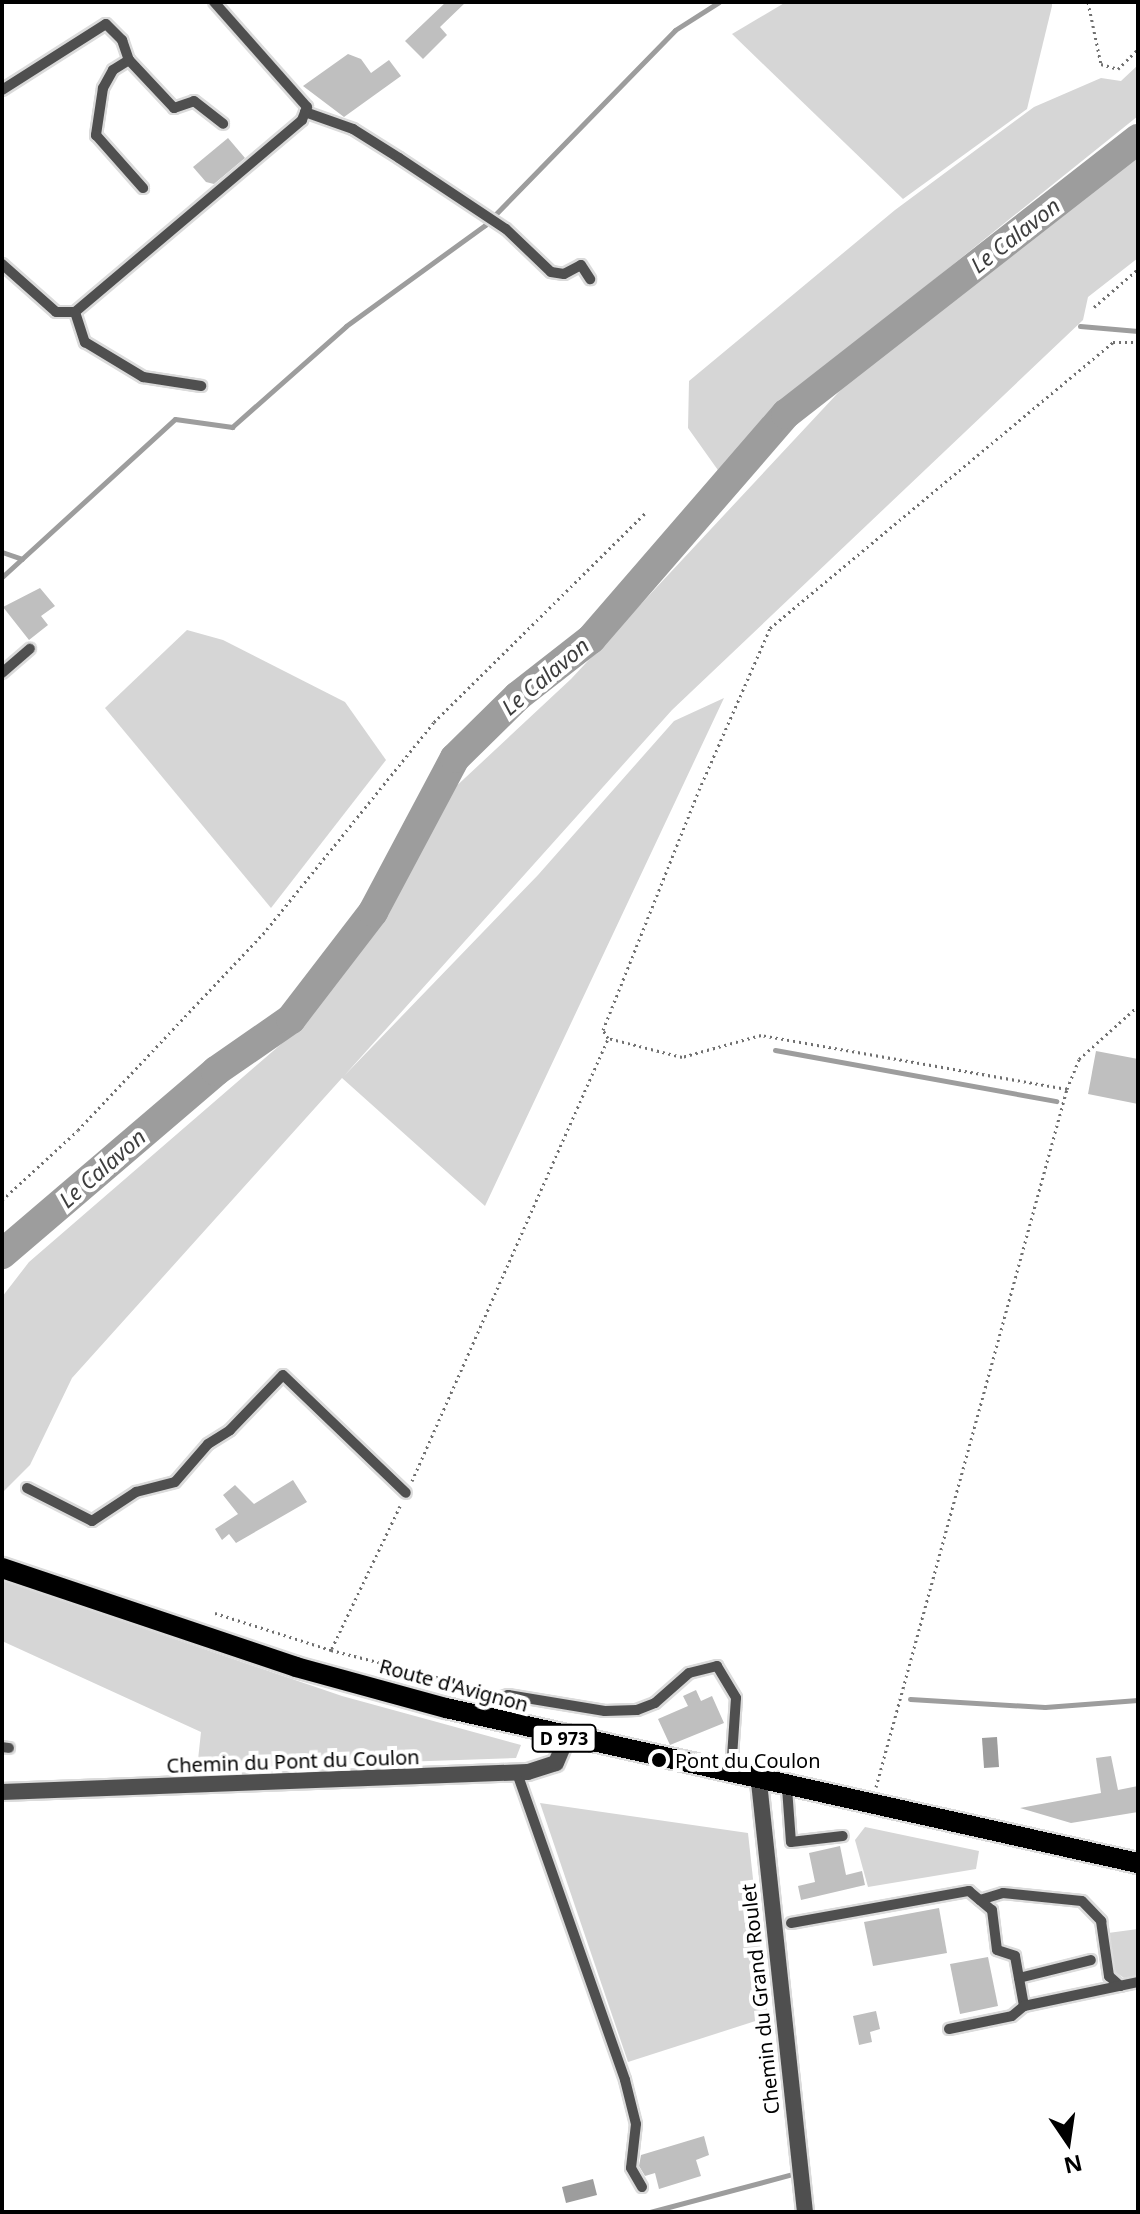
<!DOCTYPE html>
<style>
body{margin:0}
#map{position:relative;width:1140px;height:2214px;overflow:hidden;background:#fff;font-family:"Noto Sans",sans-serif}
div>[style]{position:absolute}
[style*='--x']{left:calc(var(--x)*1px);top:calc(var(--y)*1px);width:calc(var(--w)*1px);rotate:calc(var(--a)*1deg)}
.green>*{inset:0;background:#d6d6d6}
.water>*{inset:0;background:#9d9d9d}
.stream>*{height:5px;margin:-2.5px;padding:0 2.5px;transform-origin:2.5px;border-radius:2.5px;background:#9d9d9d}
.river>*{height:30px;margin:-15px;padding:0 15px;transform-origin:15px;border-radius:15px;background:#9d9d9d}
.building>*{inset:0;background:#bfbfbf}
.path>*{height:3px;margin-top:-1.5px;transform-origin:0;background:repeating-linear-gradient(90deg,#717171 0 2px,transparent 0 6px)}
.roads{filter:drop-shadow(2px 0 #dbdbdb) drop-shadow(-2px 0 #dbdbdb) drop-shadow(0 2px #dbdbdb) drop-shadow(0 -2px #dbdbdb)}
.service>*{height:10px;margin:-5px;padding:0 5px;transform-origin:5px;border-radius:5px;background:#4f4f4f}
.minor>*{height:16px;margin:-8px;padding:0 8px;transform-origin:8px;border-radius:8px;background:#4f4f4f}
.primary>*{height:20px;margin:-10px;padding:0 10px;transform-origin:10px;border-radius:10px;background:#000}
.dots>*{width:22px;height:22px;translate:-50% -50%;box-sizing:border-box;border:4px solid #fff;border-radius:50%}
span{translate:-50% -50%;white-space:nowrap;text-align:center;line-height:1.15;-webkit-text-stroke:8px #fff;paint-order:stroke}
.shield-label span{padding:2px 6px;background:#fff;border:2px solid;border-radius:6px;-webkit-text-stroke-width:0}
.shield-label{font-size:18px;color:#000;font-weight:700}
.street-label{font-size:20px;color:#000}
.poi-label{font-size:20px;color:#000}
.left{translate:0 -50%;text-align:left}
.water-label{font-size:22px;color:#3e3e3e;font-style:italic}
.frame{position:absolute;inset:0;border:4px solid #000;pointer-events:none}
.north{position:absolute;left:1028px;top:2102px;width:80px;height:80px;-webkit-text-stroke:6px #fff;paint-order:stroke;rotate:167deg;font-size:22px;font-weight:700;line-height:32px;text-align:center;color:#000}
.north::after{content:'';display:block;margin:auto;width:28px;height:36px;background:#000;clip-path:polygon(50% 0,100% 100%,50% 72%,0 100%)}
</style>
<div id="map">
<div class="green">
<i style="clip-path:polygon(786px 2px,1052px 2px,1052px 6px,1027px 109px,903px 199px,732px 34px)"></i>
<i style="clip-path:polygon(1138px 65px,1138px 116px,773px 409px,720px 473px,688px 428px,689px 381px,895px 210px,1034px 107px,1101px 78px,1121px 81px)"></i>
<i style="clip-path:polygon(1138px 153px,1138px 258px,1088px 297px,1083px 320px,672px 710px,344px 1076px,538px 875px,674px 721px,724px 698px,485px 1206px,342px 1078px,72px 1378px,30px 1465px,2px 1493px,2px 1297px,29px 1262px,294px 1033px,337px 983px,450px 792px,571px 679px,864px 365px)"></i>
<i style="clip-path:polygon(187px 630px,223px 640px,345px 702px,386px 760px,271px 908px,105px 708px)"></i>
<i style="clip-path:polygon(2px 1580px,342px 1696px,521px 1745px,516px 1758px,197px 1769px,201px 1732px,2px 1641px)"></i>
<i style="clip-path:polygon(540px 1803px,748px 1833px,768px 2017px,628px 2062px)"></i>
<i style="clip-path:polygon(865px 1827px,979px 1851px,976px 1869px,868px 1887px,855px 1840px)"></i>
<i style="clip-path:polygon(1138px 1929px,1138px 1978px,1124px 1978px,1115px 1972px,1108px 1933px)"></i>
</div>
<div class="water">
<i style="clip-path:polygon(997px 1737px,999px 1767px,984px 1768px,982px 1738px)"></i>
<i style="clip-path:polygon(593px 2179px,597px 2195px,566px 2203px,562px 2187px)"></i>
</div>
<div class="stream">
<i style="--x:1080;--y:326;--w:58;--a:4.9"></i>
<i style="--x:2;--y:552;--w:21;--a:19"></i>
<i style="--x:2;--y:577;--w:234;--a:-42.4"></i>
<i style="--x:175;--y:419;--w:58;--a:8"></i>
<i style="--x:232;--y:427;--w:152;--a:-41.5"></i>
<i style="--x:346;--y:326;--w:172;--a:-36"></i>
<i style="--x:485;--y:225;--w:272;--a:-45.7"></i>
<i style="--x:675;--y:30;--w:52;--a:-32.5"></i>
<i style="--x:775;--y:1050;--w:286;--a:10.3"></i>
<i style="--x:910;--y:1699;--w:135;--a:3.4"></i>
<i style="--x:1045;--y:1707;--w:93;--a:-4.3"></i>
<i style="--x:650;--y:2212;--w:148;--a:-14.9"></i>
</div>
<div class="river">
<i style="--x:2;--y:1254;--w:282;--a:-40.5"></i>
<i style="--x:216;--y:1071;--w:91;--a:-34.7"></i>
<i style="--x:291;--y:1019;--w:135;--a:-52.5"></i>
<i style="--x:373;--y:912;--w:174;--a:-62"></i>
<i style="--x:455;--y:758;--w:88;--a:-44.5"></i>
<i style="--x:518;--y:696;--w:93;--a:-38"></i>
<i style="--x:591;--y:639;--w:298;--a:-49.1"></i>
<i style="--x:786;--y:414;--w:447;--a:-38"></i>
</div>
<div class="building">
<i style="clip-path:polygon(446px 2px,466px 2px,440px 27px,447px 35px,423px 59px,405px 41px)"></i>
<i style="clip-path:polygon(348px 54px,361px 59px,371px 73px,389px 60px,401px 76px,344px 117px,303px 86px)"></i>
<i style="clip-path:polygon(228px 138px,245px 158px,214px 184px,206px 182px,193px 167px)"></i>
<i style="clip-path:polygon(40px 588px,55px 606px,41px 616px,48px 625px,29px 640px,3px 607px)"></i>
<i style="clip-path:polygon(1096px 1051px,1138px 1059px,1138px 1104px,1088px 1094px)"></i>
<i style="clip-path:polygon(293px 1480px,307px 1502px,236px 1543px,229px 1534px,222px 1540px,215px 1529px,238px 1514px,223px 1495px,235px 1485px,254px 1504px)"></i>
<i style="clip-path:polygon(696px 1690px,701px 1701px,712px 1696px,724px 1723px,670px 1745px,658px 1719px,688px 1706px,683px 1696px)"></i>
<i style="clip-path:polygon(1111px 1756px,1118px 1790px,1138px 1786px,1138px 1812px,1071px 1823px,1020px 1808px,1101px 1793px,1096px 1758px)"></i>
<i style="clip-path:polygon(840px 1846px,846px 1875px,862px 1871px,865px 1885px,801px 1900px,798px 1886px,815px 1882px,809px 1853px)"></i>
<i style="clip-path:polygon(939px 1908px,947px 1953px,873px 1966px,864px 1922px)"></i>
<i style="clip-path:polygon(988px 1957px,998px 2006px,960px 2014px,950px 1964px)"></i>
<i style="clip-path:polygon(876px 2011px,880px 2029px,870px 2032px,872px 2042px,859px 2045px,853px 2016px)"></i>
<i style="clip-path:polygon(704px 2136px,709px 2155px,696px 2160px,701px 2176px,659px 2189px,655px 2173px,645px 2176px,639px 2166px,641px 2155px)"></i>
</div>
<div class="path">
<i style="--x:1088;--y:2;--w:63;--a:78.2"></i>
<i style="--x:1101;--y:64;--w:18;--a:16"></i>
<i style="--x:1118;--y:69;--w:28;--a:-45"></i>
<i style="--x:1094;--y:307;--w:58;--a:-40.8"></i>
<i style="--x:1067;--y:1089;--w:311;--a:-170"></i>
<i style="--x:761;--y:1035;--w:82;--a:164.4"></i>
<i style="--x:682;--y:1057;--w:76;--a:-165.6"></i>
<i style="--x:608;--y:1038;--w:9;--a:-122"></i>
<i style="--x:603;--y:1030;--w:258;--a:-68.2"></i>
<i style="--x:699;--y:790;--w:177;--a:-66.3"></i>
<i style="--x:770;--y:628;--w:447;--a:-39.8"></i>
<i style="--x:1113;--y:342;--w:25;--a:0"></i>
<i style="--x:2;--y:1200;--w:103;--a:-42.6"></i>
<i style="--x:78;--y:1130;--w:270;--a:-46.7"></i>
<i style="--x:263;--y:934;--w:272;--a:-51.1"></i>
<i style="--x:434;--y:722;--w:298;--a:-44.7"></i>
<i style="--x:412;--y:1481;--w:484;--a:-66.1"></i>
<i style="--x:400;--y:1506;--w:160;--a:115.6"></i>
<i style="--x:331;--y:1650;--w:157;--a:14.4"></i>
<i style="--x:215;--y:1613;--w:122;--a:17.7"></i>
<i style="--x:876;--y:1787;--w:724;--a:-74.7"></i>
<i style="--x:1067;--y:1089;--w:32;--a:-68"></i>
<i style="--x:1079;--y:1059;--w:79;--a:-41.9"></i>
</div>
<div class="roads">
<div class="service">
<i style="--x:129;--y:60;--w:19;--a:148"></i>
<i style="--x:113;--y:70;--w:21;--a:119"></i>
<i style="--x:103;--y:88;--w:48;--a:98.5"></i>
<i style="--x:96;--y:135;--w:71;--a:48.4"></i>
<i style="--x:2;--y:90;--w:123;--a:-32.4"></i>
<i style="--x:106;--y:24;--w:23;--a:45"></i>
<i style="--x:122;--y:40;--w:21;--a:71"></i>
<i style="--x:129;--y:60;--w:66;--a:46.8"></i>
<i style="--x:174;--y:108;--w:21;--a:-19"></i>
<i style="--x:194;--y:101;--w:37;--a:38"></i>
<i style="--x:305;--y:112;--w:51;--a:19.5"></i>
<i style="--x:353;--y:129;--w:54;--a:32.2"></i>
<i style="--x:399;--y:158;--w:128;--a:33.6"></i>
<i style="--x:506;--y:229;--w:62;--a:43.7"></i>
<i style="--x:551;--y:272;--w:13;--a:9"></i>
<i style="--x:564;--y:274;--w:19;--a:-28"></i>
<i style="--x:581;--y:265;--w:17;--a:57"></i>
<i style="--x:2;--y:264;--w:72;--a:41.6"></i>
<i style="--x:56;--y:312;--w:19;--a:0"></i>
<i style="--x:75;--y:312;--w:297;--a:-40.2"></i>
<i style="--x:302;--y:120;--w:14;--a:-69"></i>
<i style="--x:307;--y:107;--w:140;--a:-131.5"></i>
<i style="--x:75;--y:312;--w:32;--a:72"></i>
<i style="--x:85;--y:342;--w:68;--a:31.1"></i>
<i style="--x:143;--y:377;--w:59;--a:8.8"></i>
<i style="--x:2;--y:673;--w:37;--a:-41"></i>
<i style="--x:27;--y:1488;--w:73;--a:26.9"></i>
<i style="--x:92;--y:1521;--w:53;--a:-33.4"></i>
<i style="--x:136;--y:1492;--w:40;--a:-14.4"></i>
<i style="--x:175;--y:1482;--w:50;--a:-49"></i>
<i style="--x:208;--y:1444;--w:26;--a:-32"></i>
<i style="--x:230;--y:1430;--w:76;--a:-46.1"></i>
<i style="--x:283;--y:1375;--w:170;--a:43.8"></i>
<i style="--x:474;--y:1714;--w:18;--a:-45"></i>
<i style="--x:487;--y:1701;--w:22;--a:-16"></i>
<i style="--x:508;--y:1695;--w:98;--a:9.4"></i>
<i style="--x:605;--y:1711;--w:32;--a:-2"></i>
<i style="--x:637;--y:1710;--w:19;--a:-21"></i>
<i style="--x:655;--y:1703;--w:45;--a:-41.4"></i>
<i style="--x:689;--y:1673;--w:29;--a:-14"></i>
<i style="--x:717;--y:1666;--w:37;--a:59"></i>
<i style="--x:736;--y:1698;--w:74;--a:93.9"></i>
<i style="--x:2;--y:1747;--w:7;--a:8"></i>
<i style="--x:517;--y:1773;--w:325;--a:70.6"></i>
<i style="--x:625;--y:2080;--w:45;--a:76"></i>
<i style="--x:636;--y:2124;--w:44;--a:96.5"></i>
<i style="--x:631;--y:2168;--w:22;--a:60"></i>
<i style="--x:787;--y:1788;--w:54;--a:85.8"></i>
<i style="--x:791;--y:1842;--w:52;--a:-6.6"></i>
<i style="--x:980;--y:1900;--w:24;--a:-17"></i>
<i style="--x:1003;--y:1893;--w:79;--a:5.8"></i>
<i style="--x:1082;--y:1901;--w:28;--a:46"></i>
<i style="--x:1101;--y:1921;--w:56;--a:81.7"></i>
<i style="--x:1109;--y:1976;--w:15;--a:42"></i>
<i style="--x:791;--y:1923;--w:181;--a:-10.2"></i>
<i style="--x:969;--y:1891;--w:30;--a:40"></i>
<i style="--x:992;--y:1910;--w:40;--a:82.9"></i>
<i style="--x:997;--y:1950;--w:19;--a:18"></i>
<i style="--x:1015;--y:1956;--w:51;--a:79.8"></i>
<i style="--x:1019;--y:1978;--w:74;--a:-14"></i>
<i style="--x:949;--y:2029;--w:64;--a:-11.7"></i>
<i style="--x:1012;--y:2016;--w:16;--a:-40"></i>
<i style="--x:1024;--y:2006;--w:116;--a:-11.9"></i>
</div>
<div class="minor">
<i style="--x:759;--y:1782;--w:432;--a:83.9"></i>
<i style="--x:2;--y:1792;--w:526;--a:-2.18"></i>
<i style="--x:528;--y:1772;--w:29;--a:-18"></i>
<i style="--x:556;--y:1763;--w:26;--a:-67"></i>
</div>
<div class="primary">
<i style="--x:2;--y:1568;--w:310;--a:18.6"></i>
<i style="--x:296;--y:1667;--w:156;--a:15.3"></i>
<i style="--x:446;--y:1708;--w:709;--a:12.63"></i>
</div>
</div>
<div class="dots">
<i style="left:659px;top:1760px;background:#000"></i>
</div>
<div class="shield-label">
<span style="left:564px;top:1738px">D 973</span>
</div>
<div class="street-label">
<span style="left:454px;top:1685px;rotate:15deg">Route d'Avignon</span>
<span style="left:293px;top:1761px;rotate:-2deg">Chemin du Pont du Coulon</span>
<span style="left:760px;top:1999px;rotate:-96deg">Chemin du Grand Roulet</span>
</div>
<div class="poi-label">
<span class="left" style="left:675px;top:1760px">Pont du Coulon</span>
</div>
<div class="water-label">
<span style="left:1015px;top:235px;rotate:-38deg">Le Calavon</span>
<span style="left:545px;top:676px;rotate:-40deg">Le Calavon</span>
<span style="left:102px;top:1168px;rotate:-41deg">Le Calavon</span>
</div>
<div class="frame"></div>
<div class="north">N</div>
</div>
